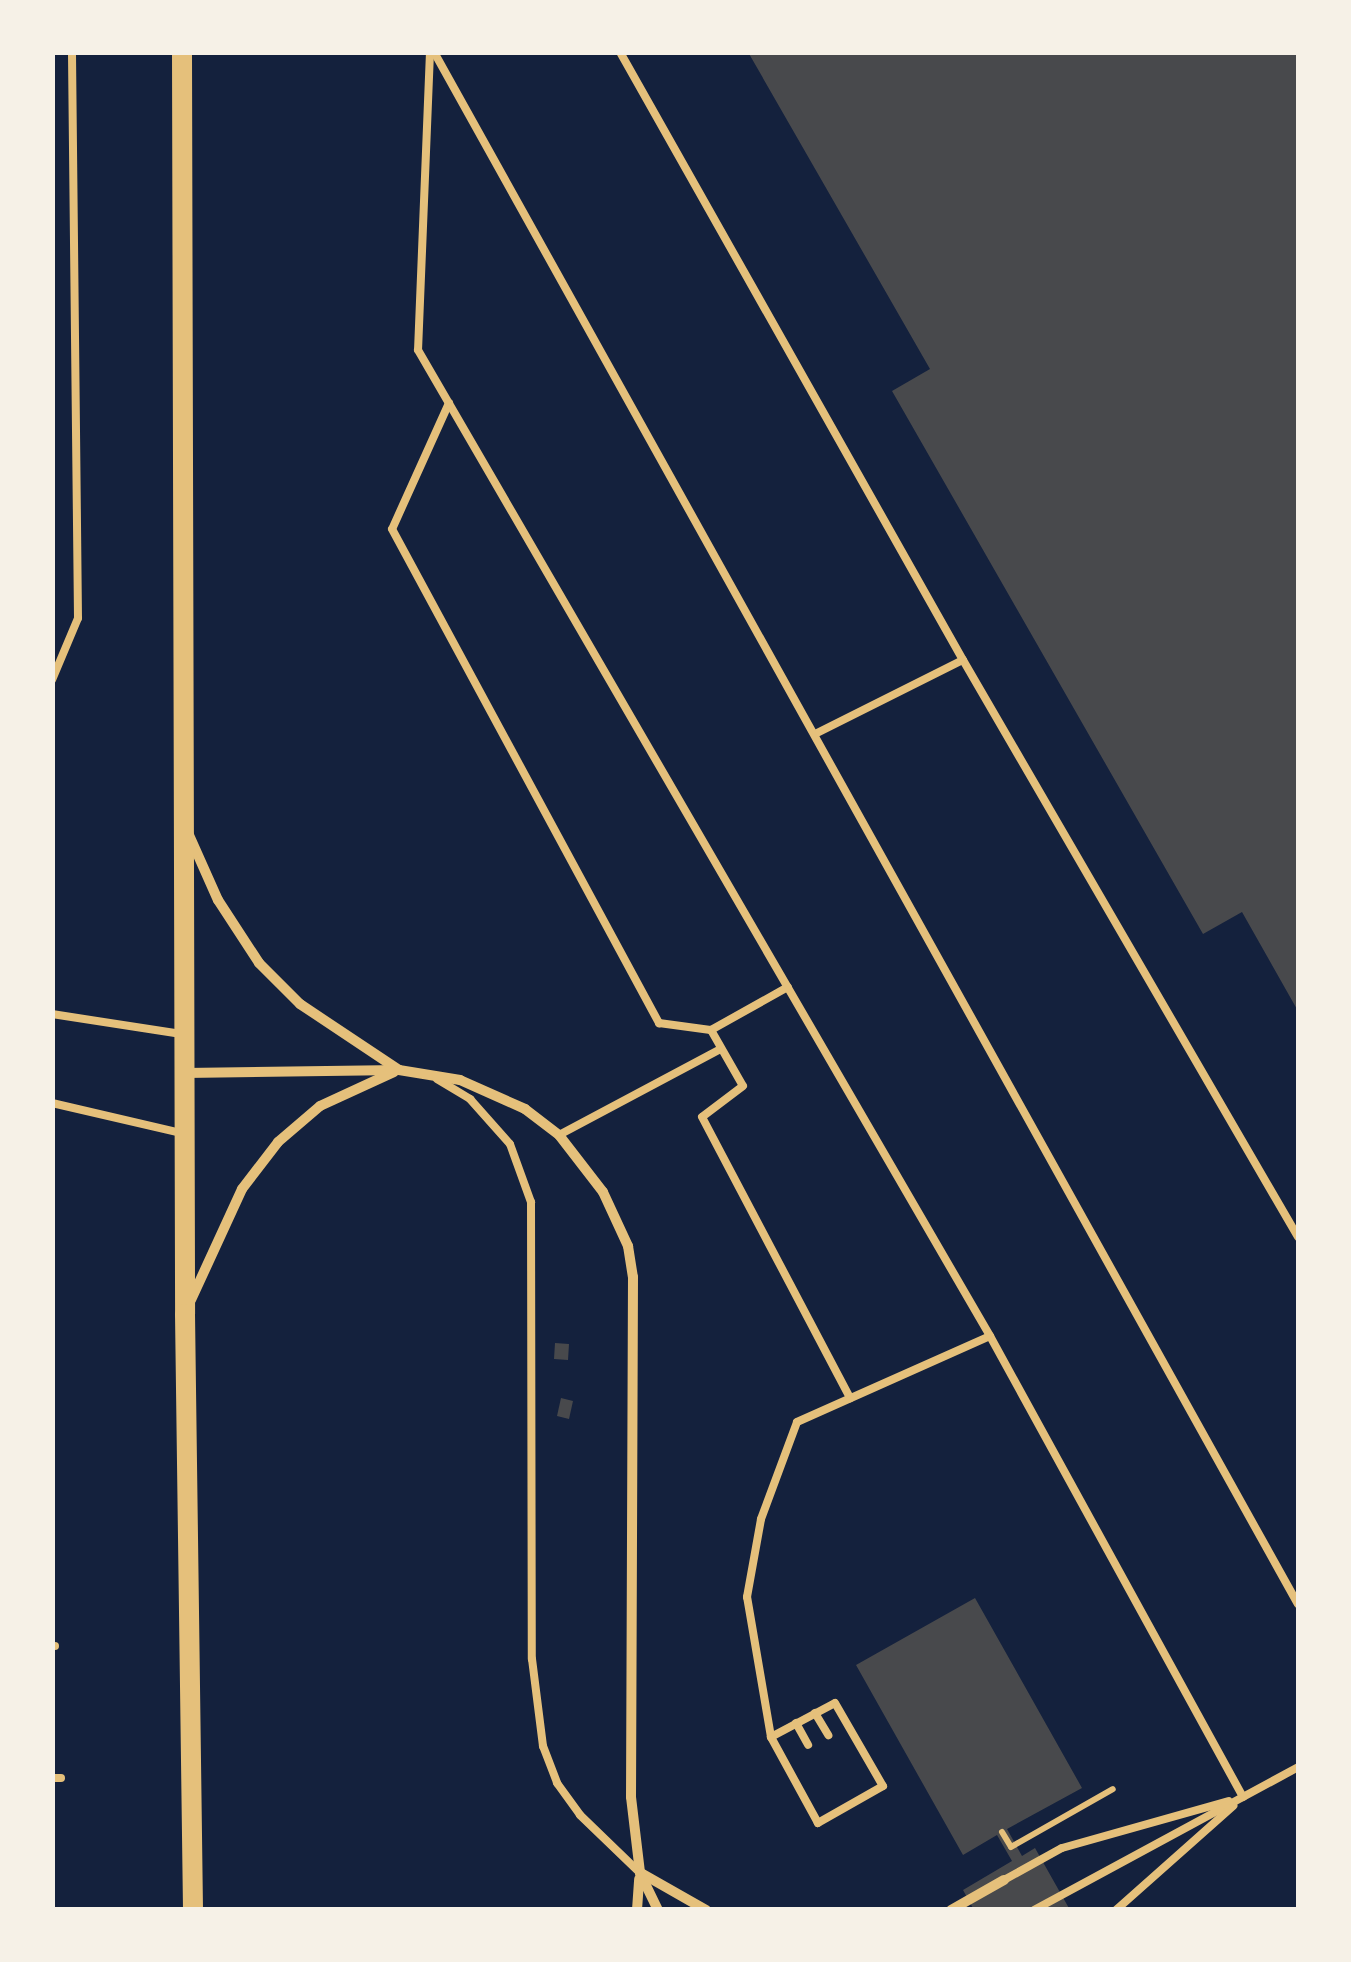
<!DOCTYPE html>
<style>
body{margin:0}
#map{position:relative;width:1351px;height:1962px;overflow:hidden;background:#14213d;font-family:"Noto Sans",sans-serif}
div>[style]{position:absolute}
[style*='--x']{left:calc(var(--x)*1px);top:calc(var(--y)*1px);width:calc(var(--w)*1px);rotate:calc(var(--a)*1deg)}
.building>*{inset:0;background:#48494c}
.path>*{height:6px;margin:-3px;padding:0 3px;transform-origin:3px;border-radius:3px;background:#e5c07b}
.service>*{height:8px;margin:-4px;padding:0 4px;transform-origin:4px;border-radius:4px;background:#e5c07b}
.minor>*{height:10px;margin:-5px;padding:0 5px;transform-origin:5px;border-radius:5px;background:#e5c07b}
.secondary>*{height:20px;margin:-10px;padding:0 10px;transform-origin:10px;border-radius:10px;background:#e5c07b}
span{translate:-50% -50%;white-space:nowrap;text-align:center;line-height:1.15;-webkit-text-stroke:10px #f6f1e7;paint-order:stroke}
.frame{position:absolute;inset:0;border:55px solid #f6f1e7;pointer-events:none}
</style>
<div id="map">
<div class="building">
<i style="clip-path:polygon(748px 52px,1298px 52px,1298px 1011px,1242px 912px,1203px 934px,892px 391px,930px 369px)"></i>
<i style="clip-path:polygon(555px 1343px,569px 1344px,568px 1360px,554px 1359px)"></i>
<i style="clip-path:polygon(561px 1398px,573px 1401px,569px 1419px,557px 1416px)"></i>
<i style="clip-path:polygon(975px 1598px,1082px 1788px,1007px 1829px,1022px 1856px,1035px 1848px,1070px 1910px,974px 1910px,963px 1890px,1012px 1861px,997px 1835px,963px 1855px,856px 1665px)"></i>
</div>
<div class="path">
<i style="--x:1002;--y:1832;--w:17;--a:59"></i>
<i style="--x:1011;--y:1847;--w:117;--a:-29.6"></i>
</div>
<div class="service">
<i style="--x:430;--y:52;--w:298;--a:92.3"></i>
<i style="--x:418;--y:350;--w:1140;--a:59.88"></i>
<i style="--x:990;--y:1336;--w:526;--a:61.24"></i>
<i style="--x:434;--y:52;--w:1776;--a:60.9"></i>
<i style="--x:620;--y:52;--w:698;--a:60.57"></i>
<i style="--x:963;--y:660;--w:667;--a:59.86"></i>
<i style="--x:449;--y:403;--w:138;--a:114.3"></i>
<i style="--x:392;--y:529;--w:562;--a:61.61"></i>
<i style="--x:659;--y:1023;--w:52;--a:7.7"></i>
<i style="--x:711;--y:1030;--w:64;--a:60.3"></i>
<i style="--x:743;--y:1086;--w:51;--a:142.9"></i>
<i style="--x:702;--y:1117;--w:318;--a:62.2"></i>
<i style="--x:52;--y:680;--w:67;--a:-67.2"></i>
<i style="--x:78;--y:618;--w:566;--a:-90.61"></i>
<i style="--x:817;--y:733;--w:163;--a:-26.6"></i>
<i style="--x:52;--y:1014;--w:131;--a:8.8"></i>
<i style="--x:711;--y:1030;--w:88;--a:-29.2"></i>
<i style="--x:437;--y:1079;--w:39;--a:31"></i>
<i style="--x:470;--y:1099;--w:60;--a:48.4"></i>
<i style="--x:510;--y:1144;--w:62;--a:70.1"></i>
<i style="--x:531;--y:1202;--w:457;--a:89.9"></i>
<i style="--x:532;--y:1659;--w:88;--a:82.8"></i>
<i style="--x:543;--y:1746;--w:40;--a:69"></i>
<i style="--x:557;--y:1783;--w:39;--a:54"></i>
<i style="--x:580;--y:1815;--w:83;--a:44"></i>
<i style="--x:52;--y:1103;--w:132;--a:13.1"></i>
<i style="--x:559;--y:1135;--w:183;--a:-28"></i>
<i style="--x:52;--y:1646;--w:3;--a:0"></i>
<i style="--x:815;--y:1713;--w:26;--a:59"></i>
<i style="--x:796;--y:1723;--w:25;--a:61"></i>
<i style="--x:771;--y:1737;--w:72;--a:-28"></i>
<i style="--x:835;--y:1703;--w:96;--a:60"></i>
<i style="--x:883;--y:1786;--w:75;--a:150.4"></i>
<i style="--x:818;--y:1823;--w:98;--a:-118.7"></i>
<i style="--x:771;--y:1737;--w:142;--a:-99.7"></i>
<i style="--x:747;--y:1597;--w:79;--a:-79.8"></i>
<i style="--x:761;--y:1519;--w:103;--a:-69.6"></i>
<i style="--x:797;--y:1422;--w:211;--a:-24"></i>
<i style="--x:52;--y:1778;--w:9;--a:0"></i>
<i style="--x:1004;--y:1880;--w:66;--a:-28.9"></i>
<i style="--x:1062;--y:1848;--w:173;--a:-15.7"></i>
<i style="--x:1034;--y:1910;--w:300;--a:-28.4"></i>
<i style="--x:1116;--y:1910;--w:157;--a:-41.6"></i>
</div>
<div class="minor">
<i style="--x:189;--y:835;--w:71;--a:66"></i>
<i style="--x:218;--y:900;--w:75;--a:56.9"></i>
<i style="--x:259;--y:963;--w:58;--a:45"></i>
<i style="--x:300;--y:1004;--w:119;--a:33.7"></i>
<i style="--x:185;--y:1073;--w:214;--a:-0.8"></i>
<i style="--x:399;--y:1070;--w:62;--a:9.3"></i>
<i style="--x:460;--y:1080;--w:71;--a:24"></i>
<i style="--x:525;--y:1109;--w:43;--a:37.4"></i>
<i style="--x:559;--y:1135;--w:72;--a:52.3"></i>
<i style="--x:603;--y:1192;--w:60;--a:65.2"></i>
<i style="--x:628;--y:1246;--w:31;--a:81"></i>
<i style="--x:633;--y:1277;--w:520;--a:90.22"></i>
<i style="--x:631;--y:1797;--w:77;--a:83.2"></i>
<i style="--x:640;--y:1873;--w:41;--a:64.1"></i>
<i style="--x:191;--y:1300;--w:122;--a:-65.3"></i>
<i style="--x:242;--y:1189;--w:59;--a:-52.5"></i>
<i style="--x:278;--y:1142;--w:55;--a:-40.6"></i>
<i style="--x:320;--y:1106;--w:81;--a:-24.7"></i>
<i style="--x:641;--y:1873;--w:75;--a:29.6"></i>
<i style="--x:637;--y:1910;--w:31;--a:-86"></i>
<i style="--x:951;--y:1910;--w:61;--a:-29.5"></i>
</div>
<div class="secondary">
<i style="--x:182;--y:52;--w:1262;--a:89.86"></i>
<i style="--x:185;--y:1314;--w:596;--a:89.23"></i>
</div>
<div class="frame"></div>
</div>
